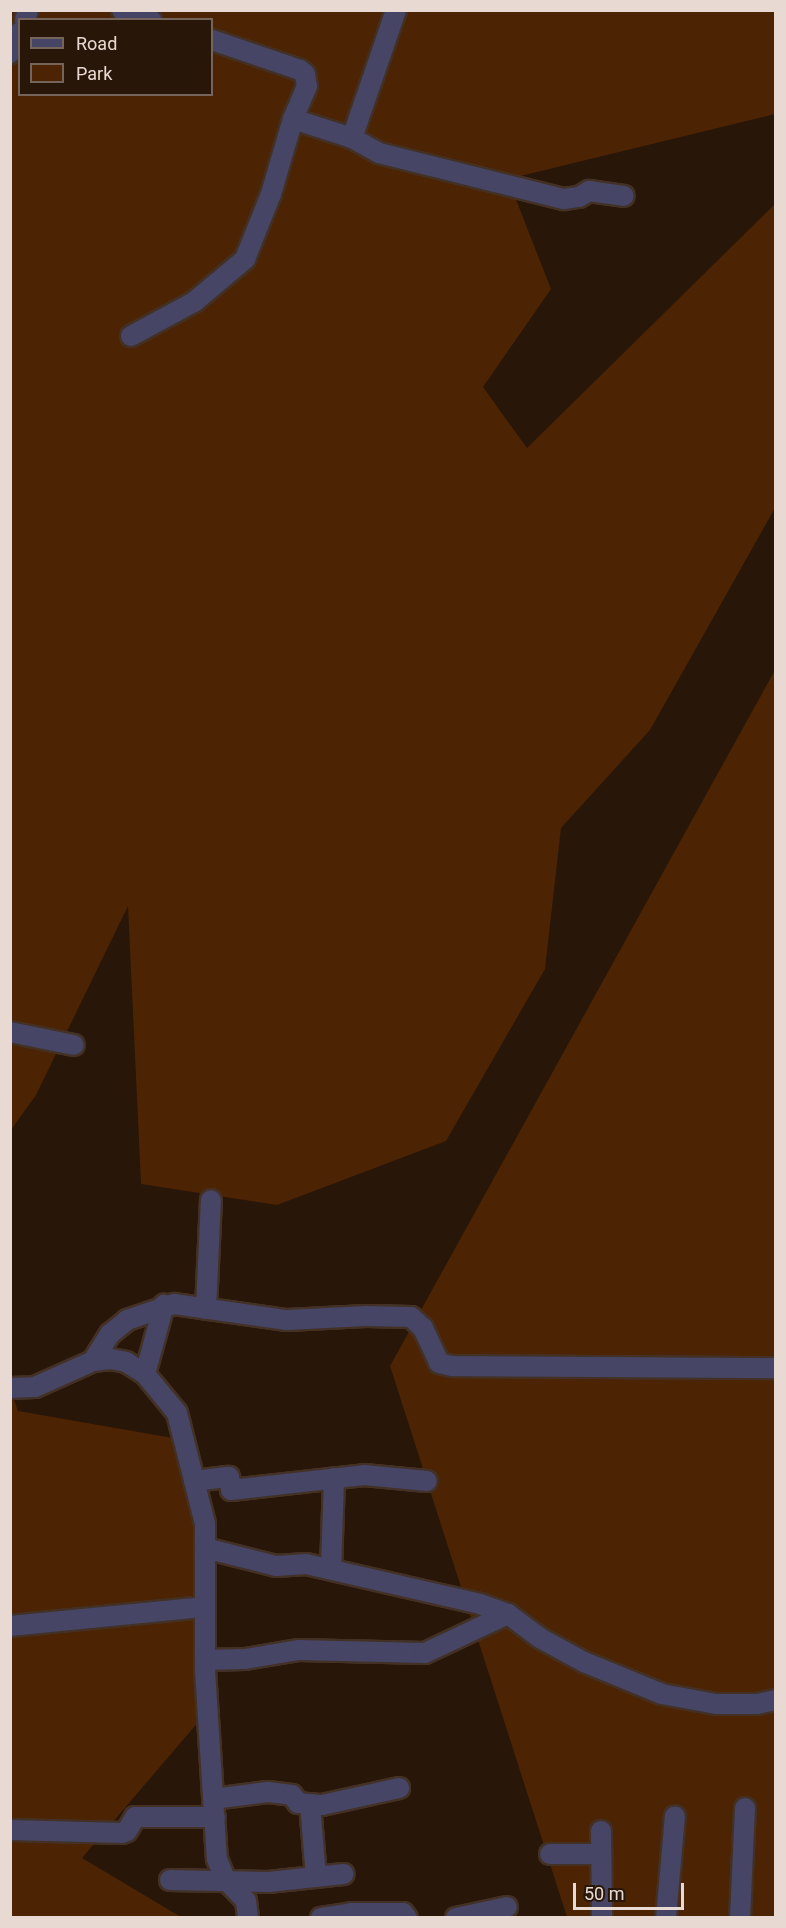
<!DOCTYPE html>
<style>
body{margin:0}
#map{position:relative;width:786px;height:1928px;overflow:hidden;background:#281609;font-family:Roboto,sans-serif}
div>[style]{position:absolute}
[style*='--x']{left:calc(var(--x)*1px);top:calc(var(--y)*1px);width:calc(var(--w)*1px);rotate:calc(var(--a)*1deg)}
.green>*{inset:0;background:#4c2303}
.roads{filter:drop-shadow(2px 0 #433125) drop-shadow(-2px 0 #433125) drop-shadow(0 2px #433125) drop-shadow(0 -2px #433125)}
.minor>*{height:20px;margin:-10px;padding:0 10px;transform-origin:10px;border-radius:10px;background:#464565}
span{translate:-50% -50%;white-space:nowrap;text-align:center;line-height:1.15;-webkit-text-stroke:4.5px #281609;paint-order:stroke}
.frame{position:absolute;inset:0;border:12px solid #e8dad2;pointer-events:none}
.legend{position:absolute;left:18px;top:18px;width:195px;height:78px;box-sizing:border-box;background:#281609;border:2px solid #756459;margin:0;padding:8px 10px;list-style:none;font-size:18px;color:#e8dad2}
.legend li{display:flex;align-items:center;gap:12px;height:30px}
.legend b{width:30px;border:2px solid #756459}
.scale{position:absolute;left:573px;top:1883px;width:111px;height:27px;box-sizing:border-box;border:3px solid #e8dad2;border-top:0;padding-left:8px;font-size:18px;line-height:21px;white-space:nowrap;color:#e8dad2;-webkit-text-stroke:4px #281609;paint-order:stroke}
</style>
<div id="map">
<div class="green">
<i style="clip-path:polygon(evenodd,11px 11px,775px 11px,775px 114px,508px 179px,551px 289px,483px 387px,527px 448px,775px 204px,775px 508px,650px 730px,561px 828px,545px 969px,446px 1141px,277px 1205px,141px 1184px,128px 906px,36px 1095px,11px 1130px,11px 11px,20px 20px,212px 20px,212px 94px,20px 94px,20px 20px)"></i>
<i style="clip-path:polygon(775px 670px,775px 1917px,567px 1917px,390px 1366px)"></i>
<i style="clip-path:polygon(10px 1388px,18px 1411px,190px 1441px,218px 1699px,82px 1858px,181px 1917px,11px 1917px)"></i>
</div>
<div class="roads">
<div class="minor">
<i style="--x:122;--y:10;--w:31;--a:19"></i>
<i style="--x:25;--y:20;--w:10;--a:-73"></i>
<i style="--x:212;--y:40;--w:93;--a:18.8"></i>
<i style="--x:300;--y:70;--w:6;--a:39"></i>
<i style="--x:305;--y:74;--w:12;--a:81"></i>
<i style="--x:307;--y:86;--w:36;--a:113"></i>
<i style="--x:293;--y:119;--w:62;--a:17.9"></i>
<i style="--x:352;--y:138;--w:31;--a:29"></i>
<i style="--x:379;--y:153;--w:191;--a:14"></i>
<i style="--x:564;--y:199;--w:15;--a:-8"></i>
<i style="--x:579;--y:197;--w:12;--a:-31"></i>
<i style="--x:589;--y:191;--w:35;--a:8"></i>
<i style="--x:10;--y:53;--w:23;--a:-65"></i>
<i style="--x:352;--y:138;--w:135;--a:-71"></i>
<i style="--x:131;--y:336;--w:72;--a:-28.4"></i>
<i style="--x:194;--y:302;--w:67;--a:-40.1"></i>
<i style="--x:245;--y:259;--w:70;--a:-68.2"></i>
<i style="--x:271;--y:194;--w:78;--a:-73.7"></i>
<i style="--x:10;--y:1032;--w:65;--a:11.5"></i>
<i style="--x:206;--y:1309;--w:109;--a:-87.4"></i>
<i style="--x:93;--y:1361;--w:32;--a:-58"></i>
<i style="--x:110;--y:1334;--w:22;--a:-39"></i>
<i style="--x:127;--y:1320;--w:50;--a:-18.8"></i>
<i style="--x:174;--y:1304;--w:114;--a:8.1"></i>
<i style="--x:287;--y:1320;--w:79;--a:-2.9"></i>
<i style="--x:366;--y:1316;--w:45;--a:1.3"></i>
<i style="--x:411;--y:1317;--w:16;--a:43"></i>
<i style="--x:423;--y:1328;--w:38;--a:65"></i>
<i style="--x:439;--y:1363;--w:13;--a:13"></i>
<i style="--x:452;--y:1366;--w:324;--a:0.4"></i>
<i style="--x:145;--y:1374;--w:72;--a:-74.6"></i>
<i style="--x:10;--y:1388;--w:25;--a:-2"></i>
<i style="--x:35;--y:1387;--w:64;--a:-24.1"></i>
<i style="--x:93;--y:1361;--w:18;--a:-6"></i>
<i style="--x:111;--y:1359;--w:15;--a:11"></i>
<i style="--x:126;--y:1362;--w:22;--a:32"></i>
<i style="--x:145;--y:1374;--w:50;--a:50.6"></i>
<i style="--x:177;--y:1413;--w:114;--a:75.8"></i>
<i style="--x:205;--y:1524;--w:146;--a:90"></i>
<i style="--x:205;--y:1670;--w:189;--a:86.4"></i>
<i style="--x:217;--y:1859;--w:22;--a:68"></i>
<i style="--x:225;--y:1879;--w:30;--a:46"></i>
<i style="--x:246;--y:1901;--w:17;--a:83"></i>
<i style="--x:194;--y:1481;--w:35;--a:-7"></i>
<i style="--x:229;--y:1477;--w:13;--a:81"></i>
<i style="--x:231;--y:1490;--w:134;--a:-6.4"></i>
<i style="--x:364;--y:1475;--w:63;--a:5.4"></i>
<i style="--x:205;--y:1548;--w:73;--a:14.2"></i>
<i style="--x:276;--y:1566;--w:30;--a:-4"></i>
<i style="--x:306;--y:1564;--w:179;--a:12.9"></i>
<i style="--x:480;--y:1604;--w:30;--a:20"></i>
<i style="--x:508;--y:1614;--w:40;--a:37"></i>
<i style="--x:540;--y:1638;--w:50;--a:28.6"></i>
<i style="--x:584;--y:1662;--w:84;--a:22.3"></i>
<i style="--x:662;--y:1694;--w:55;--a:10.5"></i>
<i style="--x:716;--y:1704;--w:41;--a:0"></i>
<i style="--x:757;--y:1704;--w:19;--a:-12"></i>
<i style="--x:331;--y:1569;--w:91;--a:-88.1"></i>
<i style="--x:10;--y:1626;--w:196;--a:-5.6"></i>
<i style="--x:205;--y:1660;--w:40;--a:-1.4"></i>
<i style="--x:245;--y:1659;--w:55;--a:-9.5"></i>
<i style="--x:299;--y:1650;--w:126;--a:1.4"></i>
<i style="--x:425;--y:1653;--w:92;--a:-25.2"></i>
<i style="--x:213;--y:1799;--w:55;--a:-7.3"></i>
<i style="--x:268;--y:1792;--w:24;--a:7"></i>
<i style="--x:292;--y:1795;--w:10;--a:53"></i>
<i style="--x:298;--y:1803;--w:24;--a:5"></i>
<i style="--x:322;--y:1805;--w:79;--a:-12.4"></i>
<i style="--x:310;--y:1804;--w:73;--a:85.3"></i>
<i style="--x:10;--y:1830;--w:112;--a:1.5"></i>
<i style="--x:122;--y:1833;--w:5;--a:-22"></i>
<i style="--x:127;--y:1831;--w:16;--a:-60"></i>
<i style="--x:135;--y:1817;--w:80;--a:0"></i>
<i style="--x:601;--y:1831;--w:87;--a:89.3"></i>
<i style="--x:550;--y:1854;--w:51;--a:0"></i>
<i style="--x:170;--y:1880;--w:98;--a:1.2"></i>
<i style="--x:268;--y:1882;--w:76;--a:-6"></i>
<i style="--x:321;--y:1918;--w:30;--a:-9"></i>
<i style="--x:351;--y:1913;--w:52;--a:0"></i>
<i style="--x:403;--y:1913;--w:6;--a:51"></i>
<i style="--x:456;--y:1918;--w:52;--a:-12.2"></i>
<i style="--x:666;--y:1918;--w:102;--a:-85"></i>
<i style="--x:740;--y:1918;--w:110;--a:-87.4"></i>
</div>
</div>
<div class="frame"></div>
<ul class="legend">
<li><b style="height:8px;background:#464565"></b>Road</li>
<li><b style="height:16px;background:#4c2303"></b>Park</li>
</ul>
<div class="scale">50 m</div>
</div>
